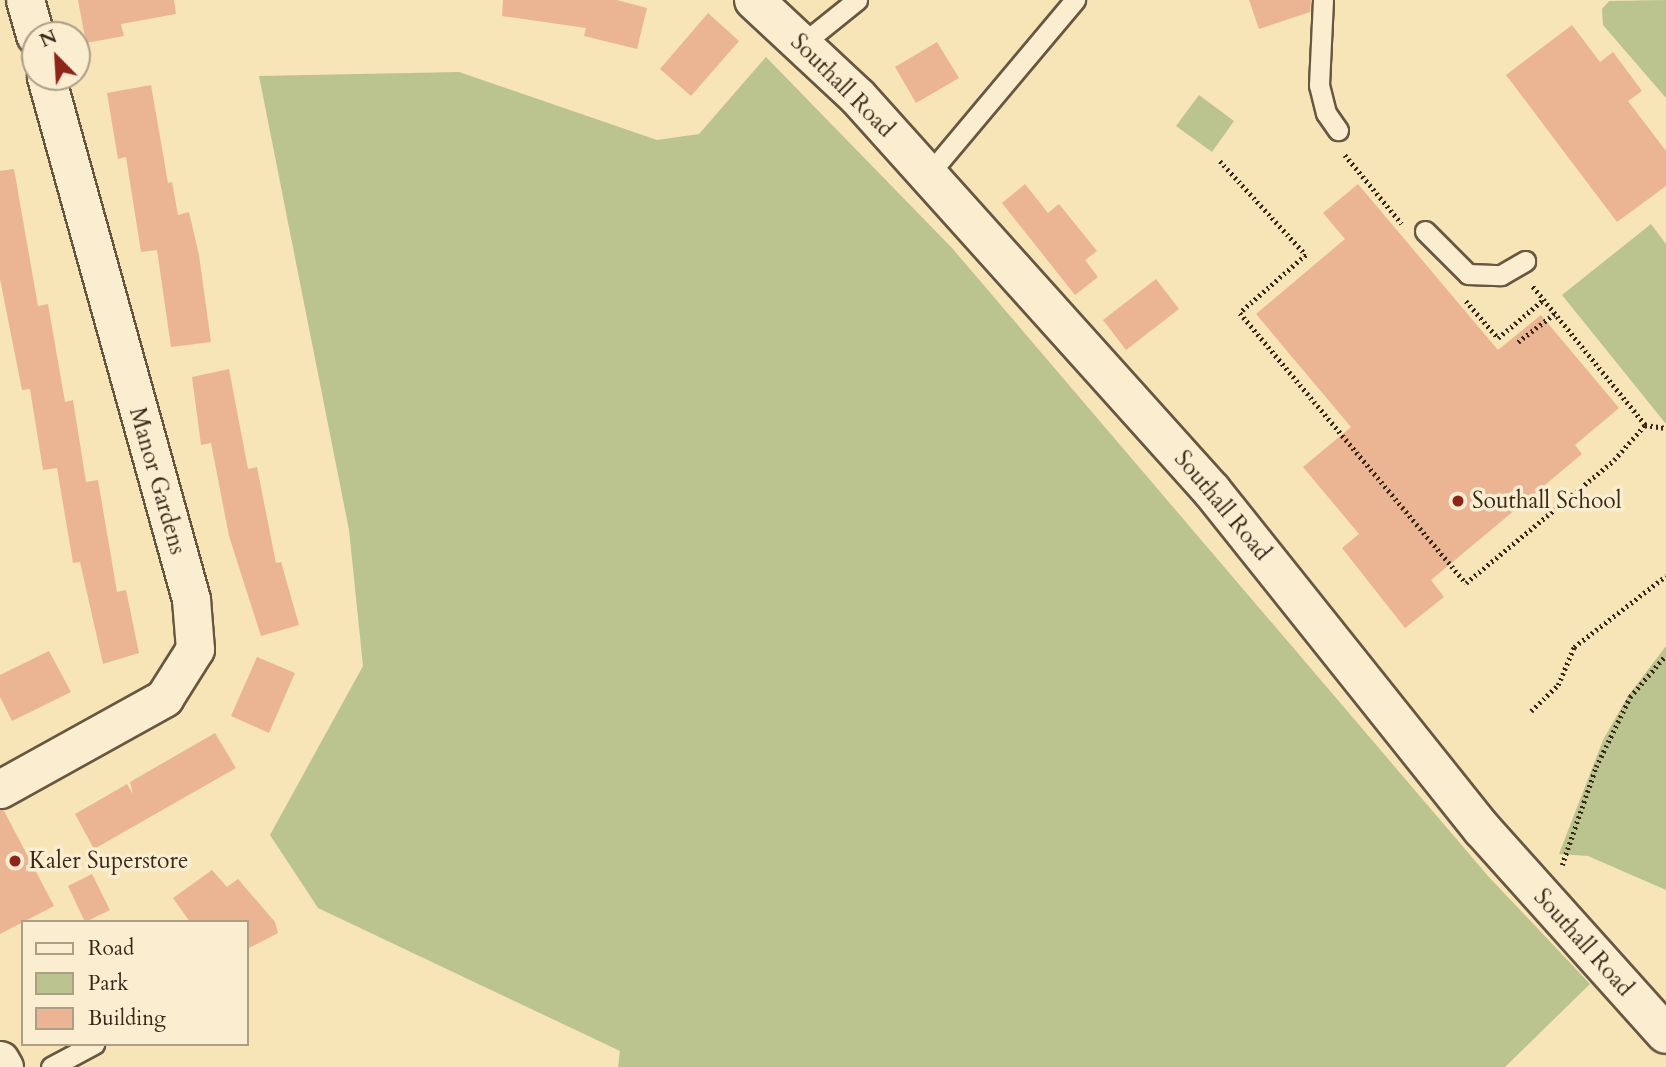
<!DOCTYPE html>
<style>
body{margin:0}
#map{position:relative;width:1666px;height:1067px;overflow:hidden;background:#f7e4b7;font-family:Cardo,serif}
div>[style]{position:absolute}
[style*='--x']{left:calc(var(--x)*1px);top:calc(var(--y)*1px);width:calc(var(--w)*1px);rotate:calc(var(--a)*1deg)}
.green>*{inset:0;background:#bbc48f}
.building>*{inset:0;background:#ebb593}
.path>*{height:4.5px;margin-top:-2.25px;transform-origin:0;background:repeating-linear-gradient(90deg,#382819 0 2px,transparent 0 5.5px)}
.roads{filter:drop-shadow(2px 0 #685740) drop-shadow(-2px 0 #685740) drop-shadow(0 2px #685740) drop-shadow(0 -2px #685740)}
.service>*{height:19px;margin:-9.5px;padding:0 9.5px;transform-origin:9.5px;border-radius:9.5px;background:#faedd0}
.minor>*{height:37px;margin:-18.5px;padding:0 18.5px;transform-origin:18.5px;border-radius:18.5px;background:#faedd0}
.secondary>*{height:38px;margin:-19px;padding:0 19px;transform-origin:19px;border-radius:19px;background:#faedd0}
.dots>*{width:19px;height:19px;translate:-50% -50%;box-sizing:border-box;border:4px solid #faedd0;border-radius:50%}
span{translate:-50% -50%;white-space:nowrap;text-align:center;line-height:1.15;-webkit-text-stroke:7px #faedd0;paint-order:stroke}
.street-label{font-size:23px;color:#382819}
.poi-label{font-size:23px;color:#382819}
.left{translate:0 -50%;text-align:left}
.legend{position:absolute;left:21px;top:920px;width:228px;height:126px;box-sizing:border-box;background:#faedd0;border:2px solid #ac9e87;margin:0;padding:9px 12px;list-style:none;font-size:21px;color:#382819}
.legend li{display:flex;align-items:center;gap:14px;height:35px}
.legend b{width:35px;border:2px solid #ac9e87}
.north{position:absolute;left:21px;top:21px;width:70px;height:70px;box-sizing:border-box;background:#faedd0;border:2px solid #ac9e87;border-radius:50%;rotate:336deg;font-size:19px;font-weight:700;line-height:28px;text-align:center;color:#382819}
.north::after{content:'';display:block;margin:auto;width:24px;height:32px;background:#8f2418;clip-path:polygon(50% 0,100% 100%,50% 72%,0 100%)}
</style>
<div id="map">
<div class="green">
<i style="clip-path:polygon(1666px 0,1666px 98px,1603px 25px,1602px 9px,1609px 1px)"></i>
<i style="clip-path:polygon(766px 57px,952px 248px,1488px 876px,1590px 984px,1505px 1067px,618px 1067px,620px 1051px,318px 908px,270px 835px,363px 666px,349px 530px,259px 76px,459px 72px,657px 140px,699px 134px)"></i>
<i style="clip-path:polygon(1199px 95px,1234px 121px,1212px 152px,1176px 126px)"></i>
<i style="clip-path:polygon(1651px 224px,1666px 244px,1666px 424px,1562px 295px)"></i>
<i style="clip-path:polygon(1666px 646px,1666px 890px,1588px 856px,1559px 854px,1603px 740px,1628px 696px)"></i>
</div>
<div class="building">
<i style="clip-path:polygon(78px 0,174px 0,176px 14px,121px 24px,124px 36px,86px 43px)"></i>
<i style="clip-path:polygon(503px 0,617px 0,647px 8px,637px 49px,584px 36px,586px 28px,502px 16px)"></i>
<i style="clip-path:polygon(1249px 0,1311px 0,1310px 12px,1259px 29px)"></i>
<i style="clip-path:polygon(708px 13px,739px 41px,691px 96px,660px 69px)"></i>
<i style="clip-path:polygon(1572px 25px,1600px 62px,1613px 52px,1642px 91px,1628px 101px,1666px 151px,1666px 186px,1617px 222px,1506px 75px)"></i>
<i style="clip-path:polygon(937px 42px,959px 78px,916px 103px,895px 67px)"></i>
<i style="clip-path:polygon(151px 85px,168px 183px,172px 182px,178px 215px,189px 212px,199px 255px,211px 342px,171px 347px,157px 250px,141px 252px,126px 157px,118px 159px,107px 93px)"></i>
<i style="clip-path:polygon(14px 169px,38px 306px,48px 304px,65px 402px,73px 400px,86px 482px,98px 480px,117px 592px,126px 590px,139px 653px,103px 664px,80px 562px,73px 563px,57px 468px,43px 470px,30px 389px,22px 390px,0 279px,0 171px)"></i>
<i style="clip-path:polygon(1025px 184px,1048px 213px,1059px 204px,1097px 251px,1085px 260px,1098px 277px,1075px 295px,1002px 203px)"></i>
<i style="clip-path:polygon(1358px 184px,1498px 350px,1541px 315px,1619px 408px,1575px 445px,1582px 454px,1431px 580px,1444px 597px,1405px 628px,1342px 548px,1359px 534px,1303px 467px,1351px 427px,1256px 314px,1345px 239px,1323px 213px)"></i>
<i style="clip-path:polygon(1156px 279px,1179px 309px,1126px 350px,1103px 320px)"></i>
<i style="clip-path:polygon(229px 369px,248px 469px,257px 467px,276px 563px,281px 562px,299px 625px,261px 636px,229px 536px,211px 443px,201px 445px,192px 377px)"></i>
<i style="clip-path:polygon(49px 651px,71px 692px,12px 721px,0 697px,0 675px)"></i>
<i style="clip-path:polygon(257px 657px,295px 673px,269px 733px,231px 716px)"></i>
<i style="clip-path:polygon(215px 733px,236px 768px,94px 849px,75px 814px,127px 784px,133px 794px,130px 782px)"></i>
<i style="clip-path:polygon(3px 809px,54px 906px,0 934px,0 810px)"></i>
<i style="clip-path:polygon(212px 870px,227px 887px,238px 879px,275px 922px,278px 933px,247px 949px,247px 922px,190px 922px,173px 898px)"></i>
<i style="clip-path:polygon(92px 874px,110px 910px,85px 922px,68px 886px)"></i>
</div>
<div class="path">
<i style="--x:1345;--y:155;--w:89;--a:50.4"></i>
<i style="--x:1220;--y:161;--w:127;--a:47.5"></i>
<i style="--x:1306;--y:255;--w:88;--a:138.7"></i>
<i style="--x:1240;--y:313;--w:352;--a:50.1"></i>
<i style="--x:1466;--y:583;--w:192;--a:-39.7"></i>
<i style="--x:1614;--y:460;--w:47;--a:-48.5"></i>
<i style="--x:1645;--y:425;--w:179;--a:-129.1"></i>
<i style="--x:1466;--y:301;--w:49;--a:49.1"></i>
<i style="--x:1498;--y:338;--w:59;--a:-40.2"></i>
<i style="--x:1518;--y:342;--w:46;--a:-37.9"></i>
<i style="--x:1645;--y:425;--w:21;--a:8"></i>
<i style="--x:1531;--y:711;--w:37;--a:-44"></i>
<i style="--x:1558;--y:685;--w:41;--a:-67.2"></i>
<i style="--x:1574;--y:647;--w:116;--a:-37.7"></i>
<i style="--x:1562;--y:865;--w:104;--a:-70.9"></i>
<i style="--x:1596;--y:767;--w:78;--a:-64.1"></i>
<i style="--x:1630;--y:697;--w:55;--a:-49.4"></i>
</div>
<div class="roads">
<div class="service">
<i style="--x:1323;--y:0;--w:85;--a:92.7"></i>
<i style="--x:1319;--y:85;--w:29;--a:76"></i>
<i style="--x:1326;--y:113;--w:21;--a:55"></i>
<i style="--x:801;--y:45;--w:72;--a:-38.8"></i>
<i style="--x:928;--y:175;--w:229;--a:-50"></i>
<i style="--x:1425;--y:231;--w:61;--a:45"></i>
<i style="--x:1468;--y:274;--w:33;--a:2"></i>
<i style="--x:1501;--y:275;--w:28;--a:-30"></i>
<i style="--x:51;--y:1067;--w:49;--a:-28.1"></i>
</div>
<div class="minor">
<i style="--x:25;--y:0;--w:37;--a:74"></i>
<i style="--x:0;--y:789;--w:188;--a:-29"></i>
<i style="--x:164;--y:698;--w:58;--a:-57.7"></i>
<i style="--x:195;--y:649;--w:50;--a:-94.6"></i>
<i style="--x:191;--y:599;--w:542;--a:-105.52"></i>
<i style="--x:0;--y:1060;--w:8;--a:60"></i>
</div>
<div class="secondary">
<i style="--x:754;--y:0;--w:142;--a:43"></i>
<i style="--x:858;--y:97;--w:530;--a:48.06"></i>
<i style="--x:1212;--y:491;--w:433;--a:51.4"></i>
<i style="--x:1482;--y:829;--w:275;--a:48.1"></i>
</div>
</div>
<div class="dots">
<i style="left:1458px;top:501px;background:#8f2418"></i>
<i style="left:15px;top:861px;background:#8f2418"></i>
</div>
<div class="street-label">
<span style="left:842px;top:86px;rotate:45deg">Southall Road</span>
<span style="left:157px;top:481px;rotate:74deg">Manor Gardens</span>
<span style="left:1222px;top:506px;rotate:50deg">Southall Road</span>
<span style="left:1583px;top:943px;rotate:48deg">Southall Road</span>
</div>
<div class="poi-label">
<span class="left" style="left:1472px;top:501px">Southall School</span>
<span class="left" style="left:29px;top:861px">Kaler Superstore</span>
</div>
<ul class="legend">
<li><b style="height:9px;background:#faedd0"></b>Road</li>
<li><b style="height:19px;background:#bbc48f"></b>Park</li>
<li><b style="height:19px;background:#ebb593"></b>Building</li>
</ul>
<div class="north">N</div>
</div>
